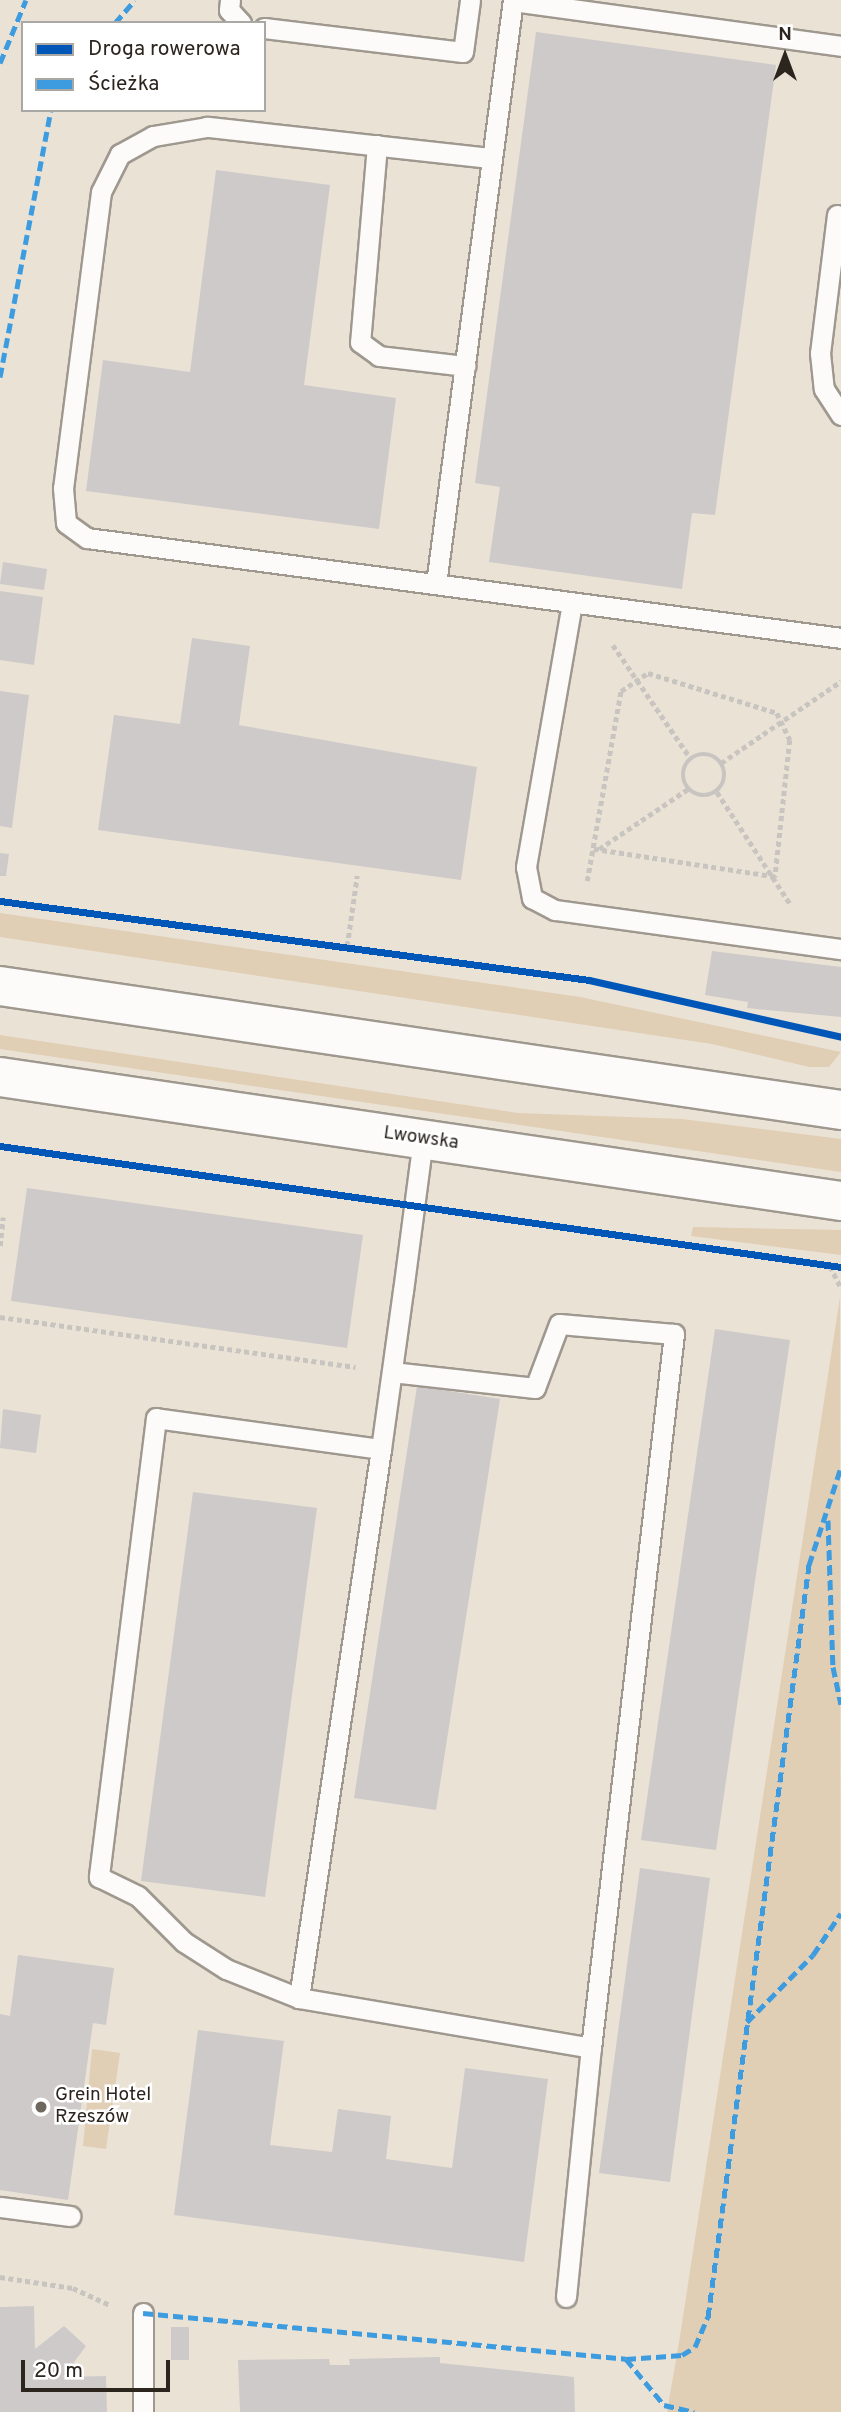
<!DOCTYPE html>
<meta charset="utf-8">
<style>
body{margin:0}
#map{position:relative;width:841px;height:2412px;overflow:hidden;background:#ebe2d6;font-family:Overpass,sans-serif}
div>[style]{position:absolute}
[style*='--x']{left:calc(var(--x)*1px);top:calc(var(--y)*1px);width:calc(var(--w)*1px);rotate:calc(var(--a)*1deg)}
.green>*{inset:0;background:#e0ceb5}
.building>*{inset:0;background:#cdcac9}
.path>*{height:4.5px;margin-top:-2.25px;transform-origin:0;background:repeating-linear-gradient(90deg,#c8c5c1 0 5px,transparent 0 8.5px)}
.path>.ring{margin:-2.25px;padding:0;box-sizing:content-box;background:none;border:4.5px solid #c8c5c1;border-radius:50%}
.roads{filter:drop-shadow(2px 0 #9f988f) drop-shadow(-2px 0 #9f988f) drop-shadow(0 2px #9f988f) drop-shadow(0 -2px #9f988f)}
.lane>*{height:19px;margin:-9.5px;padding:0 9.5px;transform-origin:9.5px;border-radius:9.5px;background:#fcfbf9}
.secondary>*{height:38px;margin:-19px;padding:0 19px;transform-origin:19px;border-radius:19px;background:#fcfbf9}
.quiet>*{height:5px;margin-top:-2.5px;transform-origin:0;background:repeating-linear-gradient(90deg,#3d9ce0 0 10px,transparent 0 15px)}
.cycleway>*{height:7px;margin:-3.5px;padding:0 3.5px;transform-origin:3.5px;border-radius:3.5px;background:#0057b8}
.dots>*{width:19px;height:19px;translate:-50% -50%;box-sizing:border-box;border:4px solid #fff;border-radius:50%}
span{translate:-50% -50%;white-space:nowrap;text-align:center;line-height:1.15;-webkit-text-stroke:5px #fff;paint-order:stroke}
.street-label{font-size:19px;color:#2b251e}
.poi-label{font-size:19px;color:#2b251e}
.left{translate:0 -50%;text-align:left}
.legend{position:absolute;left:21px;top:21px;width:245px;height:91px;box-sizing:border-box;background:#fff;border:2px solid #aaa8a5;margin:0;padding:9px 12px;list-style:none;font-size:21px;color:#2b251e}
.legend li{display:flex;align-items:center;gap:14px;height:35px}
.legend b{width:35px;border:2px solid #aaa8a5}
.north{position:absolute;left:750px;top:21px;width:70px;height:70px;-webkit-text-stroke:5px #fff;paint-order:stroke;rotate:0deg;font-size:19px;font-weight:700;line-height:28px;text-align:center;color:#2b251e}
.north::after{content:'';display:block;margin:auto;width:24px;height:32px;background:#2b251e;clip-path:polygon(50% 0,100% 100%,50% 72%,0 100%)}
.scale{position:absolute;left:21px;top:2360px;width:149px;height:32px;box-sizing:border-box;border:4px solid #2b251e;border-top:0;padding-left:9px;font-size:21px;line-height:24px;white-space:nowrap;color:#2b251e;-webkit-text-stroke:5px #fff;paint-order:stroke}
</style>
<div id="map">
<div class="green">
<i style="clip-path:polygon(0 913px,580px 997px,841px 1052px,829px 1067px,809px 1067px,712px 1044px,0 937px)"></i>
<i style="clip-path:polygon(0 1035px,518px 1113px,682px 1119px,841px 1139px,841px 1172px,0 1049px)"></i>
<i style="clip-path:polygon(693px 1227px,841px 1230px,841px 1255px,691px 1236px)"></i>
<i style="clip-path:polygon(840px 1297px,841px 2412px,667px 2412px,680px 2336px)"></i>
<i style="clip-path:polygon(92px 2049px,120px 2053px,106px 2149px,83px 2146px)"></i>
</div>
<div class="building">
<i style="clip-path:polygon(536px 32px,776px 65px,715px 515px,692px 513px,682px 589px,489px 562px,500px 487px,475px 483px)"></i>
<i style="clip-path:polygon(216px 170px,330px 185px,304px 385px,396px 398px,379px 529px,86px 491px,103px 360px,190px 372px)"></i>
<i style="clip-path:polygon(3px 562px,47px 569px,44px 590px,0 584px)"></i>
<i style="clip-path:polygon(0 591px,43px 597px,34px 665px,0 660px)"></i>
<i style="clip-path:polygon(192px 638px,250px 646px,239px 725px,477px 767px,461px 880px,98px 830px,114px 715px,180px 724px)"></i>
<i style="clip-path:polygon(0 691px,29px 695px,12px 828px,0 826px)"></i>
<i style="clip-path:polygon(0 853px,9px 854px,6px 876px,0 876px)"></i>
<i style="clip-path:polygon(712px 951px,841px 967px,841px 1017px,747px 1008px,748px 1002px,705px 995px)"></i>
<i style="clip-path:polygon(27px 1188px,363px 1235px,347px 1348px,11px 1301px)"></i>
<i style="clip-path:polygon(715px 1329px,790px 1340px,716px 1850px,641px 1840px)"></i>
<i style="clip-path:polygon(417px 1386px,500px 1399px,436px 1810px,354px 1798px)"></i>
<i style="clip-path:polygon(3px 1409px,41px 1415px,36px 1453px,0 1448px)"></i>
<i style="clip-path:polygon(193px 1492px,317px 1508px,265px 1897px,141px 1881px)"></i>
<i style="clip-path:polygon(640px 1868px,710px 1878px,670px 2182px,599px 2173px)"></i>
<i style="clip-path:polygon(18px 1955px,114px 1968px,106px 2025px,93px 2023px,68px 2200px,0 2190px,0 2014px,10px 2016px)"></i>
<i style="clip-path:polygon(198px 2030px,284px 2041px,270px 2145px,332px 2152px,338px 2109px,391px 2116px,386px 2159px,452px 2168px,465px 2068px,548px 2079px,524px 2262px,174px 2215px)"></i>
<i style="clip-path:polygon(34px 2306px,35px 2349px,64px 2326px,86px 2346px,63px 2377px,106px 2376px,107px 2412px,0 2412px,0 2307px)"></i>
<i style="clip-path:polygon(171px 2327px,189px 2327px,189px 2360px,171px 2360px)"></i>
<i style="clip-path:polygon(440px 2357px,440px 2363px,574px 2377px,575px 2412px,240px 2412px,238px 2360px,329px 2359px,330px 2365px,350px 2365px,349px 2359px)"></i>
</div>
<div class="path">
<i style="--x:613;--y:645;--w:138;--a:55.6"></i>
<i class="ring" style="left:683px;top:754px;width:37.5px;height:37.5px"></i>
<i style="--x:721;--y:763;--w:145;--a:-34.3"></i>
<i style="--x:717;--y:792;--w:135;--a:56.8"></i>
<i style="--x:599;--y:849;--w:107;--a:-34"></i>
<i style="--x:587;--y:881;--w:193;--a:-79.9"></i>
<i style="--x:621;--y:691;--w:32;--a:-34"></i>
<i style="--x:648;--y:673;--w:135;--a:17.2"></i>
<i style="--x:777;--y:713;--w:30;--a:64"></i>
<i style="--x:790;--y:740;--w:138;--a:96.2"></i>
<i style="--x:775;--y:877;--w:185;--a:-171.3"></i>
<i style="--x:347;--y:946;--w:71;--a:-81.9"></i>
<i style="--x:0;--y:1246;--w:29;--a:-84"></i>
<i style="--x:830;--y:1266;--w:25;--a:63"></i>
<i style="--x:0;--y:1317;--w:359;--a:8"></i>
<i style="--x:0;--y:2277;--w:74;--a:8.6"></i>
<i style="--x:73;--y:2288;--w:41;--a:24.7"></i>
</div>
<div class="roads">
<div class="lane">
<i style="--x:230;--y:0;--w:10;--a:96"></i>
<i style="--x:229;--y:10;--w:18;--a:47"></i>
<i style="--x:513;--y:1;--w:331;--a:7.8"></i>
<i style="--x:264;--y:28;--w:200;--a:6.9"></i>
<i style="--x:463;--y:52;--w:52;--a:-82.3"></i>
<i style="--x:377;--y:145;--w:198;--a:94.9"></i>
<i style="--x:360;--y:342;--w:24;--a:36"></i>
<i style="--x:379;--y:356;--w:87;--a:6.6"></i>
<i style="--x:490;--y:158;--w:285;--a:-173.7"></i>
<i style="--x:207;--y:127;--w:55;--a:170.5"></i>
<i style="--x:153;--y:136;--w:38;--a:151"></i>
<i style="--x:120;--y:154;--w:42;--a:116.6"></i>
<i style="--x:101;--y:192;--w:298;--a:97.3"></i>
<i style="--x:63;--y:488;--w:35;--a:85"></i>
<i style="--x:66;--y:523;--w:26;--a:36"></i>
<i style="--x:87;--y:538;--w:761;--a:7.55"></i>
<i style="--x:837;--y:215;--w:139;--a:97"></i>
<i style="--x:820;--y:353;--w:36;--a:84"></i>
<i style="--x:824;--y:389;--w:31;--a:57"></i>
<i style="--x:436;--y:584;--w:589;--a:-82.49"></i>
<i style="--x:572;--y:603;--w:268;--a:99.9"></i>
<i style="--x:526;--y:867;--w:32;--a:79"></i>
<i style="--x:532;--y:898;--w:26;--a:28"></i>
<i style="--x:555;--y:910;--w:289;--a:7.8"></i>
<i style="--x:381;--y:1449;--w:227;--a:-172.2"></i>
<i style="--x:156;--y:1418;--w:463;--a:97.1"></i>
<i style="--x:99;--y:1877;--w:43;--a:26"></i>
<i style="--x:138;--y:1896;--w:65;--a:45"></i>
<i style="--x:184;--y:1942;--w:50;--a:32.7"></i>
<i style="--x:226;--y:1969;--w:79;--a:21.7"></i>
<i style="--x:299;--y:1998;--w:555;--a:-81.5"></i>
<i style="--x:381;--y:1449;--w:160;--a:-82.1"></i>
<i style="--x:403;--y:1291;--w:153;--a:-82.5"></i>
<i style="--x:299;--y:1998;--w:296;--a:9.7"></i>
<i style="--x:591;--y:2048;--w:719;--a:-83.37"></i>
<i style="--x:674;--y:1334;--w:115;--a:-175"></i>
<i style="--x:559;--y:1324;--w:68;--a:110.6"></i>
<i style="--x:535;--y:1388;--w:144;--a:-173.6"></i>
<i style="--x:0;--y:2207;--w:71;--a:7.3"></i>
<i style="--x:566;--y:2297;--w:250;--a:-84.3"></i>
<i style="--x:143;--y:2313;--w:99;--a:90"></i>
</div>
<div class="secondary">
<i style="--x:0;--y:986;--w:850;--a:8.39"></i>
<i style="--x:0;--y:1077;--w:850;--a:8.39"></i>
</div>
</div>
<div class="quiet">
<i style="--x:115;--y:23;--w:30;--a:-49"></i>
<i style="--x:0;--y:63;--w:68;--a:-67.6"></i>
<i style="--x:0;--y:377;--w:272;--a:-79.2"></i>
<i style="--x:828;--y:1520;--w:147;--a:88.1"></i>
<i style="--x:833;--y:1667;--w:38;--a:78"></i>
<i style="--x:747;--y:2022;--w:94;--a:-45.4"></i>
<i style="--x:813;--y:1955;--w:50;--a:-56.3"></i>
<i style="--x:143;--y:2313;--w:485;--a:5.4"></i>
<i style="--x:626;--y:2359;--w:56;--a:-4.1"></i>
<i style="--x:682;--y:2355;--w:15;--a:-32"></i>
<i style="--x:695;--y:2347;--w:33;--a:-67"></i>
<i style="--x:708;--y:2317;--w:759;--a:-82.35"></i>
<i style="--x:809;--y:1565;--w:103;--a:-71.9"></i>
<i style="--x:626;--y:2359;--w:60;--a:50.4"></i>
<i style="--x:664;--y:2405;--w:31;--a:13"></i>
</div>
<div class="cycleway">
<i style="--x:0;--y:901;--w:594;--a:7.64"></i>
<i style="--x:589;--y:980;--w:258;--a:12.7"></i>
<i style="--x:0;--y:1146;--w:850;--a:8.19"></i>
</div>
<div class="dots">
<i style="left:41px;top:2107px;background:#6e675e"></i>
</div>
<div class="street-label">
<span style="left:421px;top:1139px;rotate:8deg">Lwowska</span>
</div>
<div class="poi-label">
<span class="left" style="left:55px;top:2107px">Grein Hotel<br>Rzeszów</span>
</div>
<ul class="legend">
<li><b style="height:9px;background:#0057b8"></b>Droga rowerowa</li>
<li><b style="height:9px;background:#3d9ce0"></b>Ścieżka</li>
</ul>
<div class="north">N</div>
<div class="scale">20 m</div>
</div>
